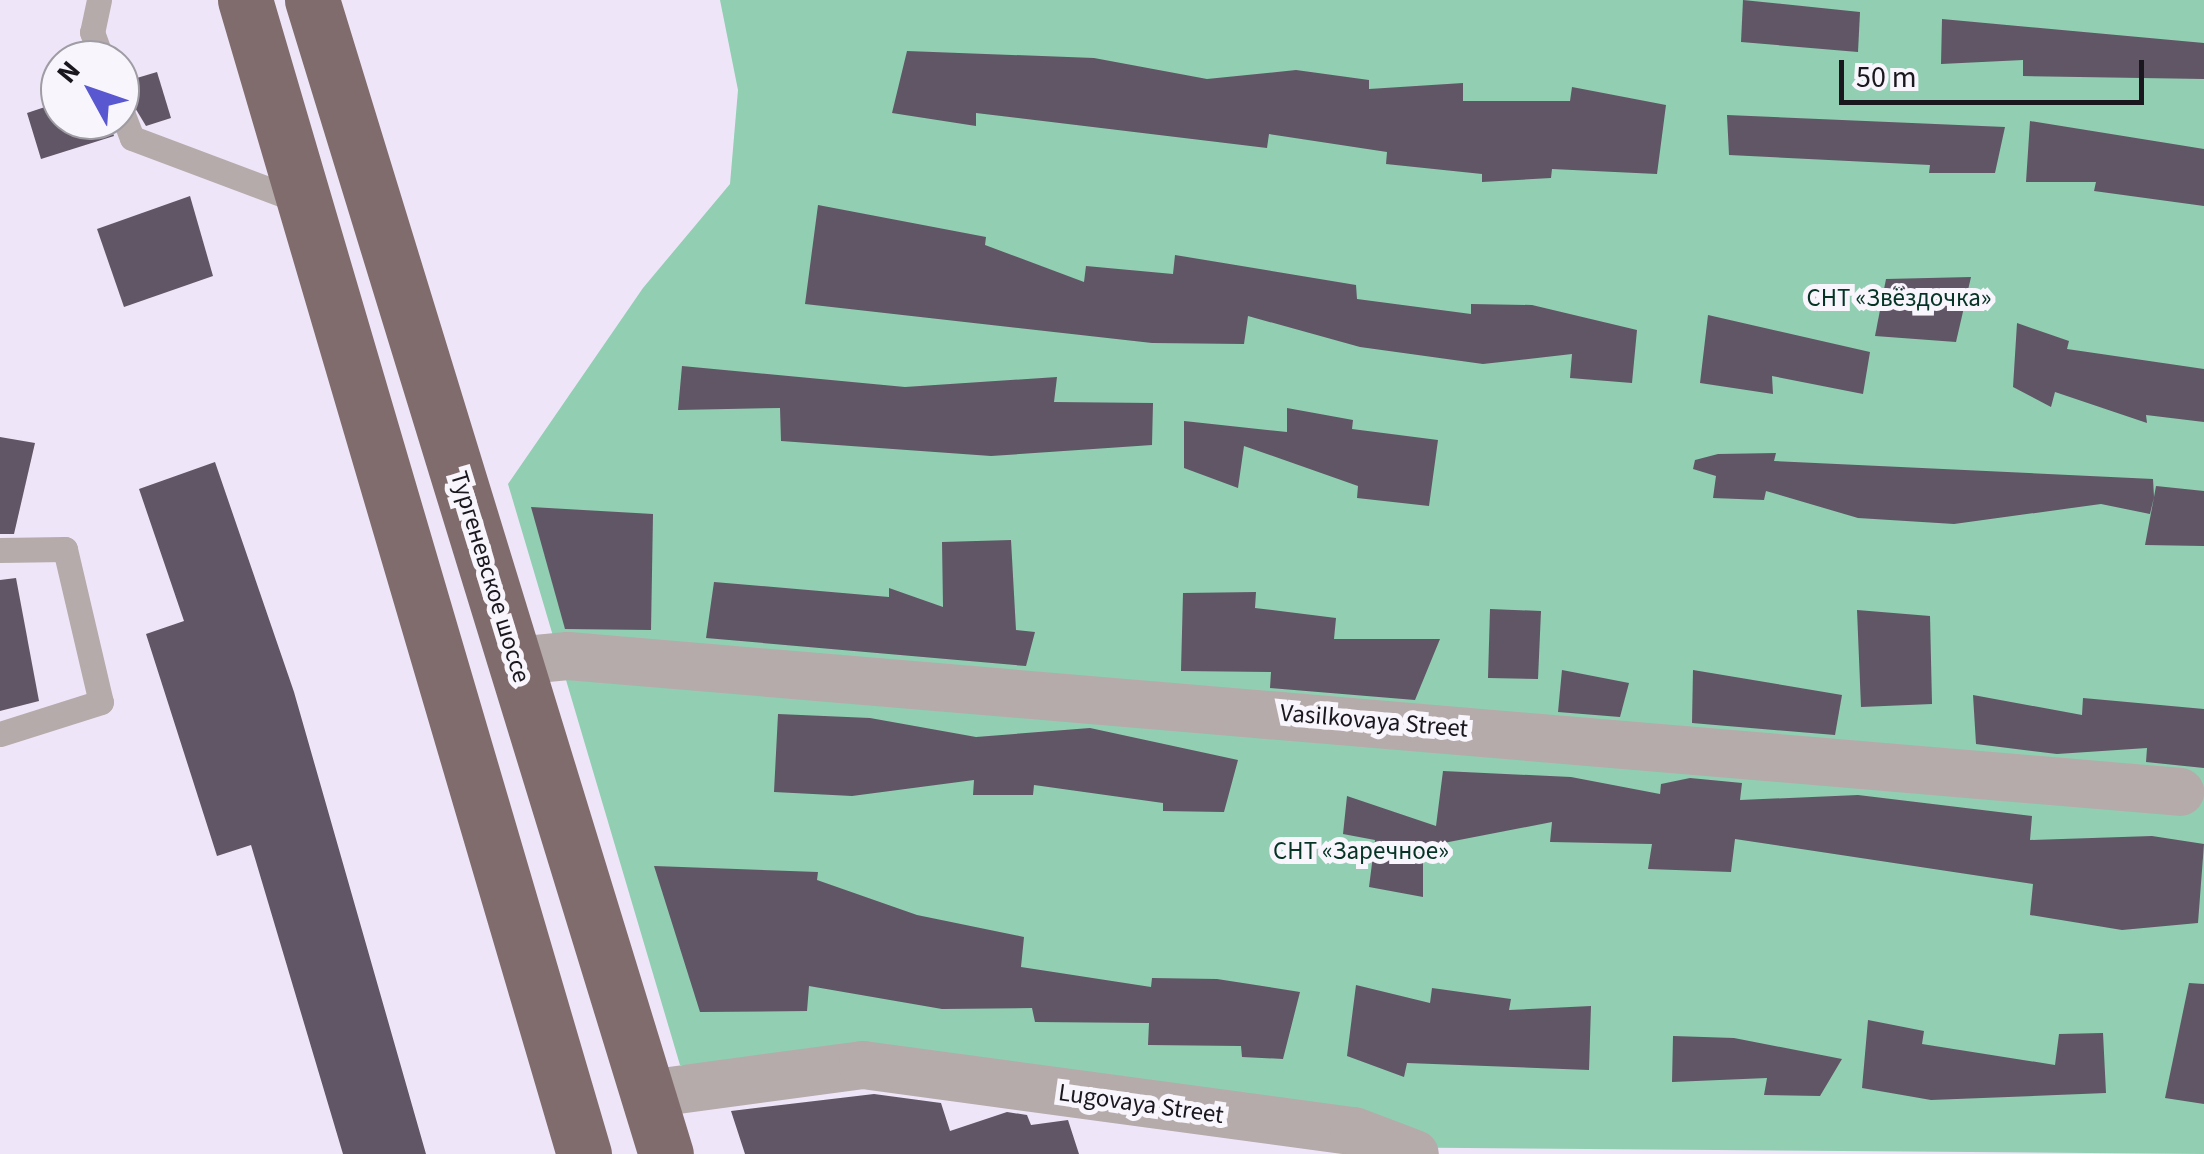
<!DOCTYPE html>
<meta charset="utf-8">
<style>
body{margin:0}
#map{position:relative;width:2204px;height:1154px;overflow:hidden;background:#eee5f8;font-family:"Source Sans 3",sans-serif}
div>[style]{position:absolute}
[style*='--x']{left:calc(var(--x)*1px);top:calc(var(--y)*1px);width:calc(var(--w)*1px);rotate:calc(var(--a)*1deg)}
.green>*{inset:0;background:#91ceb2}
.building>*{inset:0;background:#615666}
.service>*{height:25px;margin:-12.5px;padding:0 12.5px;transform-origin:12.5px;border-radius:12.5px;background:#b5abaa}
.minor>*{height:48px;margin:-24px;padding:0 24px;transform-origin:24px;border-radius:24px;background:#b5abaa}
.trunk>*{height:55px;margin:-27.5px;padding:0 27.5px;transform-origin:27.5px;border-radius:27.5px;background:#806c6c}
span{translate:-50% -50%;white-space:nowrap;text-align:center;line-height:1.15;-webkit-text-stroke:10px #f8f5fd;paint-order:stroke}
.park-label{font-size:25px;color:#053424}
.street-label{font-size:25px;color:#1a171e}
.north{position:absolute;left:40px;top:40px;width:100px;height:100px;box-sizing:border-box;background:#f8f5fd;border:2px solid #9f9ca4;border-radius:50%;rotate:310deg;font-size:28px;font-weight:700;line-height:40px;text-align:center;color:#1a171e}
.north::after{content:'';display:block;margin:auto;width:35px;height:45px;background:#5958d0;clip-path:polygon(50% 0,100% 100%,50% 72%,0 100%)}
.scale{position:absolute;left:1839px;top:60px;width:305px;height:45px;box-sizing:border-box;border:5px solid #1a171e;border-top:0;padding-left:12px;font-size:30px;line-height:35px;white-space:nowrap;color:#1a171e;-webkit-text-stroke:8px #f8f5fd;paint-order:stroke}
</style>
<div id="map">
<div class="green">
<i style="clip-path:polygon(720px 0,2204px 0,2204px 1154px,1349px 1147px,680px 1065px,508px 484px,643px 288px,730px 184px,738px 90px)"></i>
</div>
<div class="building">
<i style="clip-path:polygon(1743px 0,1860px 12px,1858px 52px,1741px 42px)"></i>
<i style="clip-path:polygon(1942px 19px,2204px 43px,2204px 79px,2023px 76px,2023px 60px,1941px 64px)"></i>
<i style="clip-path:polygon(907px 51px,1094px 58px,1207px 79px,1296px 70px,1369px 80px,1369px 89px,1463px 83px,1463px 101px,1570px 101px,1572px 87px,1666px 105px,1657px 174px,1552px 169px,1551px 178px,1482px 182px,1482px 174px,1386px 164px,1387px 152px,1269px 134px,1267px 148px,976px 113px,976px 126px,892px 113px)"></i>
<i style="clip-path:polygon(157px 72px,171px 118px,146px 126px,120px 83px)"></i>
<i style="clip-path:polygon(60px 102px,60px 120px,108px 120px,114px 136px,41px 159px,27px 113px)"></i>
<i style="clip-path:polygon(1727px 115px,2005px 127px,1995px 173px,1929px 173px,1930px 165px,1729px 155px)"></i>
<i style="clip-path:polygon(2030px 121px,2204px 149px,2204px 206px,2094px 191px,2096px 182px,2026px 182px)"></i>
<i style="clip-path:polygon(190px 196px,213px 276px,124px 307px,97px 229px)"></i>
<i style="clip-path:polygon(818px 205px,986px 237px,985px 245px,1084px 282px,1086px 266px,1173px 274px,1175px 255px,1356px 285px,1357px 299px,1471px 314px,1471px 304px,1532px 305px,1637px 330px,1632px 383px,1570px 378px,1572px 354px,1483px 364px,1360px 347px,1248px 316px,1244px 344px,1152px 343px,805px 304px)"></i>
<i style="clip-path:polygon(1971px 277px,1956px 342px,1875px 336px,1886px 279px)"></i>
<i style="clip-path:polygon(1708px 315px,1870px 352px,1863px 394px,1772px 376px,1773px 394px,1700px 383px)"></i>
<i style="clip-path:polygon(2017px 323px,2069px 341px,2067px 349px,2204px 369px,2204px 422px,2146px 415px,2147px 423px,2055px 392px,2051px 407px,2013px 387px)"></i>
<i style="clip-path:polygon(682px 366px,905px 387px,1057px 377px,1054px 402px,1153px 403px,1152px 445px,991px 456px,781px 441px,780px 408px,678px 410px)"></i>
<i style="clip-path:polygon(1287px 408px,1353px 420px,1352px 429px,1438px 440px,1429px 506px,1357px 498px,1358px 486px,1244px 446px,1238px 488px,1184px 468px,1184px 421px,1287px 432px)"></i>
<i style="clip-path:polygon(0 437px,35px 443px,14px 534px,0 534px)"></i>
<i style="clip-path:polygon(1776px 453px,1774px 461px,2153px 479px,2154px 497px,2156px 486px,2204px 491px,2204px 546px,2145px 545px,2154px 497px,2150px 514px,2101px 504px,1954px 524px,1858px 518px,1766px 491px,1764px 500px,1713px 498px,1716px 476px,1693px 469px,1695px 460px,1718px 454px)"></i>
<i style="clip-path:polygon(215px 462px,294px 692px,426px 1154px,343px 1154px,251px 845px,217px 856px,146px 634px,184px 621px,139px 489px)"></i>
<i style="clip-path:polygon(531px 507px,653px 514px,651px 630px,565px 629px)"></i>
<i style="clip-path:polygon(1011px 540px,1016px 630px,1035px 632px,1026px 666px,706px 638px,714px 582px,889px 597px,889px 588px,943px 607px,942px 542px)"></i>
<i style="clip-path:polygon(16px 578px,39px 701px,0 711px,0 580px)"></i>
<i style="clip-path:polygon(1256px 592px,1255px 608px,1336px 618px,1334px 639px,1440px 639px,1415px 700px,1270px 688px,1271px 672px,1181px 671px,1183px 593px)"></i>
<i style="clip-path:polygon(1490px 609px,1541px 611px,1538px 679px,1488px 678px)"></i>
<i style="clip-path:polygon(1857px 610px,1930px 616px,1932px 704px,1861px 707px)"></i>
<i style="clip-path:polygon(1562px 670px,1629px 683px,1620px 717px,1558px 712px)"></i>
<i style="clip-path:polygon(1693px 670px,1842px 695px,1835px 735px,1692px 723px)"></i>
<i style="clip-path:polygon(1973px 695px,2082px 715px,2083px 698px,2204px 709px,2204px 768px,2146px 762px,2147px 748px,2057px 754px,1976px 744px)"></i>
<i style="clip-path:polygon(778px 714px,870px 718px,976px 737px,1090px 728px,1238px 760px,1224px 812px,1163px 811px,1163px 803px,1034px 785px,1033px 795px,973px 795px,974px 780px,852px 796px,774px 792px)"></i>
<i style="clip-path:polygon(1443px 771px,1571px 777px,1660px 794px,1661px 784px,1690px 778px,1742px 783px,1740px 800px,1858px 795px,2032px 816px,2030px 840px,2152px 836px,2204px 844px,2198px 923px,2122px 930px,2030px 915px,2033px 884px,1735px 839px,1731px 872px,1648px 869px,1652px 844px,1550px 842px,1552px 822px,1423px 847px,1423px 897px,1369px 887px,1375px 840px,1343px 834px,1347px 796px,1436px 826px)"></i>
<i style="clip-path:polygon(654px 866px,818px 872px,817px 880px,917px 915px,1024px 937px,1021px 967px,1151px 987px,1152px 978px,1217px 979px,1300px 992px,1283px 1059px,1242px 1057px,1241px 1046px,1148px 1045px,1149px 1023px,1035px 1022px,1032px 1008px,942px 1009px,809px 986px,807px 1011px,700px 1012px)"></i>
<i style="clip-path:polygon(2189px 983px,2204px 984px,2204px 1104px,2165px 1098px)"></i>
<i style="clip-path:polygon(1356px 985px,1430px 1003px,1432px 988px,1511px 999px,1509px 1010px,1591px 1006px,1589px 1070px,1407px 1063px,1404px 1077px,1347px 1056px)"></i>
<i style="clip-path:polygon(1868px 1020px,1924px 1031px,1922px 1044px,2055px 1065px,2059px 1034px,2103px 1033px,2106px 1093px,1931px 1100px,1862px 1088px)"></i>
<i style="clip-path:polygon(1673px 1036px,1734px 1038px,1842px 1059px,1820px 1096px,1764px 1095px,1767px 1078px,1672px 1082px)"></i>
<i style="clip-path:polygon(874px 1094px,941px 1103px,950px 1131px,1007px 1112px,1027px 1115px,1031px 1125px,1068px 1120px,1079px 1154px,745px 1154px,731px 1111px)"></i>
</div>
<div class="service">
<i style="--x:99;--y:0;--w:33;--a:102"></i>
<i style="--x:92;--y:32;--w:30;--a:70"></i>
<i style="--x:120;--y:107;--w:33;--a:69"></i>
<i style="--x:132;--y:138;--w:182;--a:20.6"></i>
<i style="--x:0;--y:550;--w:65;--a:-0.9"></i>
<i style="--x:65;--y:549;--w:157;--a:76.8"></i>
<i style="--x:101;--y:702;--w:106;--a:162.4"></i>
</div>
<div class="minor">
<i style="--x:515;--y:661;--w:53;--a:-5.4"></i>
<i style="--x:568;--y:656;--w:1618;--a:4.82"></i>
<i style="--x:648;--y:1094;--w:217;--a:-7.7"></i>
<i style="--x:863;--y:1065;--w:495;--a:7.7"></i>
<i style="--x:1354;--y:1131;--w:65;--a:20.7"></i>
</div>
<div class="trunk">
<i style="--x:245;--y:0;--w:1203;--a:73.63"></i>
<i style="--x:312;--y:0;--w:1207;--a:72.95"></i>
</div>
<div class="park-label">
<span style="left:1899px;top:298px">СНТ «Звёздочка»</span>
<span style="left:1361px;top:851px">СНТ «Заречное»</span>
</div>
<div class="street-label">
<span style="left:490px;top:577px;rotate:73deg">Тургеневское шоссе</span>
<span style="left:1374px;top:721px;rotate:5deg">Vasilkovaya Street</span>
<span style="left:1141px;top:1104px;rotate:8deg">Lugovaya Street</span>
</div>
<div class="north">N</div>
<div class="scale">50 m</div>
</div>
